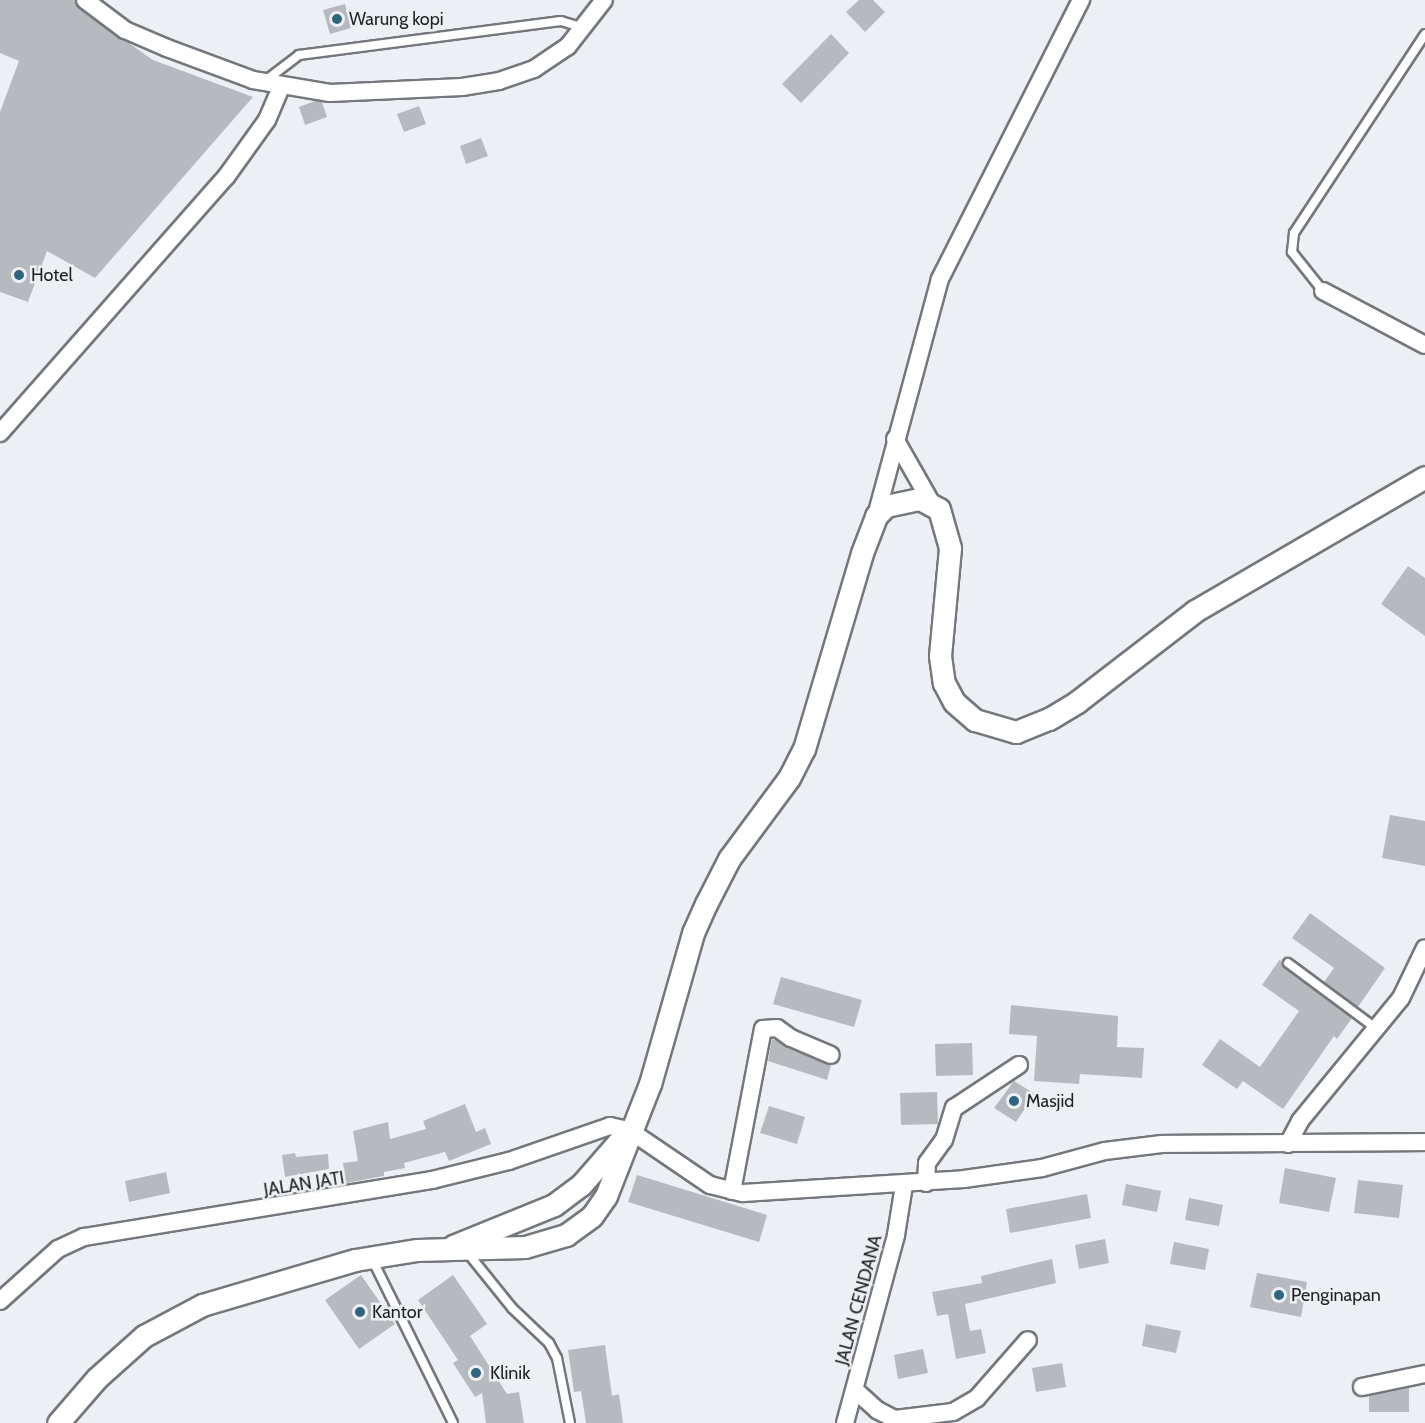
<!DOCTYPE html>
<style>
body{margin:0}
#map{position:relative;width:1425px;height:1423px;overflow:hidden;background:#ecf0f5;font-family:Cabin,sans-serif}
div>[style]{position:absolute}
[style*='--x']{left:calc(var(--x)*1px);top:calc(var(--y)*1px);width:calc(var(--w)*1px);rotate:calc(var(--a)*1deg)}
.building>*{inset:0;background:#b6babf}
.roads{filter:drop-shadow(2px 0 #74787d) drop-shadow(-2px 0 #74787d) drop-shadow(0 2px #74787d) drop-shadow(0 -2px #74787d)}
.service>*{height:8px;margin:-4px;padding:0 4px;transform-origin:4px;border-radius:4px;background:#fff}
.minor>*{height:16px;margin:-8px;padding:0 8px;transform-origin:8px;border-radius:8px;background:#fff}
.tertiary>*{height:21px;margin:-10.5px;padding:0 10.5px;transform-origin:10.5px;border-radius:10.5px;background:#fff}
.dots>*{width:16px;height:16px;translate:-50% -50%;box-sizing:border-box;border:3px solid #ecf0f5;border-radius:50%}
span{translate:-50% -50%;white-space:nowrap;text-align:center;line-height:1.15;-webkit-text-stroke:5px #ecf0f5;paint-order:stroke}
.poi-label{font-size:18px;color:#1f2123}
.left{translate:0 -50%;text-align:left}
.street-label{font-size:18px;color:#1f2123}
</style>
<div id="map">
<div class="building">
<i style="clip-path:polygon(0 0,75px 0,79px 8px,153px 60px,253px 97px,95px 278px,47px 251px,28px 302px,0 292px,0 112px,19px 61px,0 53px)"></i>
<i style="clip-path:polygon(859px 0,873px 0,885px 12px,865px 32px,846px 12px)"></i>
<i style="clip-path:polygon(345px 4px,351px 28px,330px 34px,323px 10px)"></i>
<i style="clip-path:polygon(831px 34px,849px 53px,801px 103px,782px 84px)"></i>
<i style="clip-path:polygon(315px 101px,322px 102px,327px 117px,305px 125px,299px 107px)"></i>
<i style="clip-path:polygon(419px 106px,426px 124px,404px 132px,397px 114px)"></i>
<i style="clip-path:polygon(481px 138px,488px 156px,466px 164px,460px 146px)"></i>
<i style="clip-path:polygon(1408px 566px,1425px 578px,1425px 636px,1381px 604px)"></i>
<i style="clip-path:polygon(1390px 815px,1425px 821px,1425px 866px,1382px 858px)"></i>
<i style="clip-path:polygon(1310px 913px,1385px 968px,1358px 1007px,1324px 982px,1334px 968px,1292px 938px)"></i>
<i style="clip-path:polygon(1280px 959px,1284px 968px,1352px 1018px,1337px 1039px,1334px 1036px,1283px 1109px,1243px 1081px,1237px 1089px,1202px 1065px,1220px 1039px,1260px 1067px,1299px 1011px,1262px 985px)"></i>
<i style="clip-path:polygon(781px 977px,862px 1000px,854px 1027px,773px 1004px)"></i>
<i style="clip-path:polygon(1011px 1005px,1118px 1016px,1117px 1047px,1144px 1048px,1142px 1078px,1080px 1074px,1079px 1084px,1034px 1081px,1037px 1036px,1009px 1034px)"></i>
<i style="clip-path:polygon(772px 1039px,831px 1065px,827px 1080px,768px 1061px)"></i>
<i style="clip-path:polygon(972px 1043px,973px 1075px,936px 1076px,935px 1044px)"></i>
<i style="clip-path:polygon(1014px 1081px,1035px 1094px,1016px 1122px,994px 1108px)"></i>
<i style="clip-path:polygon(937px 1092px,938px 1124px,901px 1125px,900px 1093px)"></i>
<i style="clip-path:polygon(465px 1104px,476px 1132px,485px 1128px,491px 1144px,449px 1161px,445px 1152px,404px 1163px,405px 1168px,384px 1172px,384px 1176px,346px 1183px,343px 1163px,358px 1161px,353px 1131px,388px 1122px,390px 1139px,426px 1129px,423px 1121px)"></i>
<i style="clip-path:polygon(769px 1106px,805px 1117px,797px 1144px,760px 1133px)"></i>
<i style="clip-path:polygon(295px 1153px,296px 1157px,328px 1154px,329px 1169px,285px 1177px,282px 1155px)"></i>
<i style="clip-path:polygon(1285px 1168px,1336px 1178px,1329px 1212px,1279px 1203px)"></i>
<i style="clip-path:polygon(166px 1172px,170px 1193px,129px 1202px,125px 1181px)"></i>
<i style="clip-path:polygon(637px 1175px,767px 1215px,759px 1242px,628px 1202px)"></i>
<i style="clip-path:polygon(1358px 1180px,1403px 1185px,1399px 1218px,1354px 1213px)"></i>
<i style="clip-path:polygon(1126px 1184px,1161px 1191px,1157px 1212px,1122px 1205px)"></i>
<i style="clip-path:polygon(1087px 1194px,1091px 1218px,1010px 1233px,1006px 1209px)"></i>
<i style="clip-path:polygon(1189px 1198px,1223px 1205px,1219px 1226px,1185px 1220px)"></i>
<i style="clip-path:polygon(1105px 1239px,1109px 1263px,1079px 1269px,1075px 1245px)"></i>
<i style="clip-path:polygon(1174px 1242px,1209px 1249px,1205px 1270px,1170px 1264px)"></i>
<i style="clip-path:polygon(1052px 1259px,1056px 1283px,965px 1304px,970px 1331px,981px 1329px,986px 1353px,956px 1359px,948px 1314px,937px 1316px,932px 1292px,982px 1283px,981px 1276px)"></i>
<i style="clip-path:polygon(1257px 1273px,1307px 1282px,1301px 1317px,1250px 1307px)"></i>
<i style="clip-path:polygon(361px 1275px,395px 1324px,359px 1349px,325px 1300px)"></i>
<i style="clip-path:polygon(453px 1275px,487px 1324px,470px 1336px,507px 1394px,519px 1392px,524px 1423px,486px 1423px,482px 1393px,475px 1397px,453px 1363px,458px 1360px,418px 1300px)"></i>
<i style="clip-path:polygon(1146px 1324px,1181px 1331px,1176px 1353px,1142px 1346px)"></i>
<i style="clip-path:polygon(605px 1345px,612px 1396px,619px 1394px,623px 1423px,586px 1423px,581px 1391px,574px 1392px,568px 1350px)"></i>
<i style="clip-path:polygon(923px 1349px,928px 1373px,898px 1379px,894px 1355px)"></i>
<i style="clip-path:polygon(1062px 1363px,1066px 1387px,1036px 1392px,1032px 1368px)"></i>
<i style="clip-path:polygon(1409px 1388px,1409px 1412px,1369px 1412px,1369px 1396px)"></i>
</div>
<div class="roads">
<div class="service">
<i style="--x:265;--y:81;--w:43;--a:-37.4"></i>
<i style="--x:299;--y:55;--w:264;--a:-7.4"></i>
<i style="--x:561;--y:21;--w:24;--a:17"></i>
<i style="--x:1323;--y:291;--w:50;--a:-128.5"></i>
<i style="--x:1292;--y:252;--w:19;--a:-84"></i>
<i style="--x:1294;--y:233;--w:238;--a:-56.6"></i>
<i style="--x:1288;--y:963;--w:111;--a:36.6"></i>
<i style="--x:467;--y:1252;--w:72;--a:51.2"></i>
<i style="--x:512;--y:1308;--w:51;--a:43.4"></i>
<i style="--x:549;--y:1343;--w:17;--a:62"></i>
<i style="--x:557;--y:1358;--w:66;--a:78.7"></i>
<i style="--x:371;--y:1257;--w:185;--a:63.7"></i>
</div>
<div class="minor">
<i style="--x:85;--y:0;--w:50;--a:36.9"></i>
<i style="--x:125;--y:30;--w:46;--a:23.2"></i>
<i style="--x:167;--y:48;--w:92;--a:20.4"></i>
<i style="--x:253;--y:80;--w:78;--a:9.6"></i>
<i style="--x:330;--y:93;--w:132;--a:-2.6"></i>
<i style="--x:462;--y:87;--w:37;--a:-9"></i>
<i style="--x:499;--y:81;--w:37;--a:-19"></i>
<i style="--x:534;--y:69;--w:41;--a:-34.1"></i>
<i style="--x:568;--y:46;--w:58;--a:-52"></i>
<i style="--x:1323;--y:291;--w:115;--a:27.9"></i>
<i style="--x:0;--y:433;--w:341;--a:-48.6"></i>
<i style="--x:226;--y:177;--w:70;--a:-54.3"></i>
<i style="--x:267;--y:120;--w:36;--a:-67"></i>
<i style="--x:895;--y:439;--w:73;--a:60.3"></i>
<i style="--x:876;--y:516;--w:245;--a:-74.9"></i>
<i style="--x:940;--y:279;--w:313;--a:-63.2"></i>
<i style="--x:1288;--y:1144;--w:26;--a:-62"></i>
<i style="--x:1300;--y:1121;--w:159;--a:-50.6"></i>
<i style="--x:1401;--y:998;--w:55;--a:-64.4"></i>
<i style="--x:926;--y:1183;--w:20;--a:-87"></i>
<i style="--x:927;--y:1163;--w:29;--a:-54"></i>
<i style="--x:944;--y:1140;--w:34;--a:-73"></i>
<i style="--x:954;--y:1108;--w:78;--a:-33.5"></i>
<i style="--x:732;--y:1191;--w:165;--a:-79.2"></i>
<i style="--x:763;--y:1029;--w:14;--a:-4"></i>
<i style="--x:777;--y:1028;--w:17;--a:36"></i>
<i style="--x:791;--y:1038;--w:43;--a:23"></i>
<i style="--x:0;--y:1301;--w:78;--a:-41.9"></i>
<i style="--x:58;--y:1249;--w:29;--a:-25"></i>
<i style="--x:84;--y:1237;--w:353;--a:-9.3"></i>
<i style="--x:432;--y:1180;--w:79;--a:-13.9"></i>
<i style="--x:509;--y:1161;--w:107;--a:-19.1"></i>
<i style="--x:610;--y:1126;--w:19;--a:12"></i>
<i style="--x:629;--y:1130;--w:98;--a:34.2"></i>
<i style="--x:710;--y:1185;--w:34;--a:14"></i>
<i style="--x:743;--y:1193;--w:221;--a:-3.6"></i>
<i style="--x:964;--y:1179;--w:79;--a:-8"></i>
<i style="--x:1042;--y:1168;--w:65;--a:-15.1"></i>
<i style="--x:1105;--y:1151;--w:57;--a:-7"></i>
<i style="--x:1162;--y:1144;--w:263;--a:-0.4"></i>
<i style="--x:1362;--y:1387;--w:64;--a:-11.7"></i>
<i style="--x:855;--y:1390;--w:30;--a:42"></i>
<i style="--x:877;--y:1410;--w:20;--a:27"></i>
<i style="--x:895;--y:1419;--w:58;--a:-6.9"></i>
<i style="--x:953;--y:1412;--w:28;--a:-30"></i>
<i style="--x:977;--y:1398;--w:77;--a:-48.7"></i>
<i style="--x:845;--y:1423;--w:195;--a:-74.8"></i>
<i style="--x:896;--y:1235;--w:51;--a:-80.9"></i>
</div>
<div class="tertiary">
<i style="--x:453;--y:1246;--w:109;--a:-22.1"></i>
<i style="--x:554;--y:1205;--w:34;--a:-37"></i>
<i style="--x:581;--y:1185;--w:72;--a:-49"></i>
<i style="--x:58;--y:1423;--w:60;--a:-49.1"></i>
<i style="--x:97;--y:1378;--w:63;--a:-41.8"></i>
<i style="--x:144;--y:1336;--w:66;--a:-28.1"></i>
<i style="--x:202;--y:1305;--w:159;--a:-16.4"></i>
<i style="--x:355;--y:1260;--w:63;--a:-9.2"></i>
<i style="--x:417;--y:1250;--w:108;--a:-1.6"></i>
<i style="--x:525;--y:1247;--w:43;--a:-16.3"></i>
<i style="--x:566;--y:1235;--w:32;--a:-36"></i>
<i style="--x:592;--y:1216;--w:24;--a:-55"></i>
<i style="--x:606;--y:1196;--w:120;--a:-68.6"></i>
<i style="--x:650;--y:1084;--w:157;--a:-74.1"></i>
<i style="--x:693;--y:933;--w:32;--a:-66"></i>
<i style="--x:706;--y:904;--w:51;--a:-62.9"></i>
<i style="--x:729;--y:859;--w:101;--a:-53.5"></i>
<i style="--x:789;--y:778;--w:33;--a:-63"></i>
<i style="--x:804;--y:749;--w:204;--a:-73.5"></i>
<i style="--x:862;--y:553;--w:40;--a:-69"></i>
<i style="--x:876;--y:516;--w:14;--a:-45"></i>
<i style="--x:886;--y:506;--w:35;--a:-12"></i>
<i style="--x:920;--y:499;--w:21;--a:28"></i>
<i style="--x:939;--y:509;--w:41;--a:74.2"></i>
<i style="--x:950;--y:548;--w:108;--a:95.3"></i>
<i style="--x:940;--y:656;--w:27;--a:82"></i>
<i style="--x:944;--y:683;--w:21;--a:62"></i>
<i style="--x:954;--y:702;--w:28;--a:41"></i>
<i style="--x:975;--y:720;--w:43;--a:16.3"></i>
<i style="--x:1016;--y:732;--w:35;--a:-22"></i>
<i style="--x:1049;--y:719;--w:33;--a:-31"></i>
<i style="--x:1077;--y:702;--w:149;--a:-37.6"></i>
<i style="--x:1195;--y:611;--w:266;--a:-30.2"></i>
</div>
</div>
<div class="dots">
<i style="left:337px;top:19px;background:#2e6580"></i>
<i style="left:19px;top:275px;background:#2e6580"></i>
<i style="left:1014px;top:1101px;background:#2e6580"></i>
<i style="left:1279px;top:1295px;background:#2e6580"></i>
<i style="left:360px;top:1312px;background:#2e6580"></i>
<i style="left:476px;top:1373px;background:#2e6580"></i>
</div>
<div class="poi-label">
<span class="left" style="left:349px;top:19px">Warung kopi</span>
<span class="left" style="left:31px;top:275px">Hotel</span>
<span class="left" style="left:1026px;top:1101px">Masjid</span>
<span class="left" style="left:1291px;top:1295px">Penginapan</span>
<span class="left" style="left:372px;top:1312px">Kantor</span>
<span class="left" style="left:490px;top:1373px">Klinik</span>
</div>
<div class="street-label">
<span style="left:304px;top:1184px;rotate:-9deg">JALAN JATI</span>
<span style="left:859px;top:1300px;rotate:-75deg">JALAN CENDANA</span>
</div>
</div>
